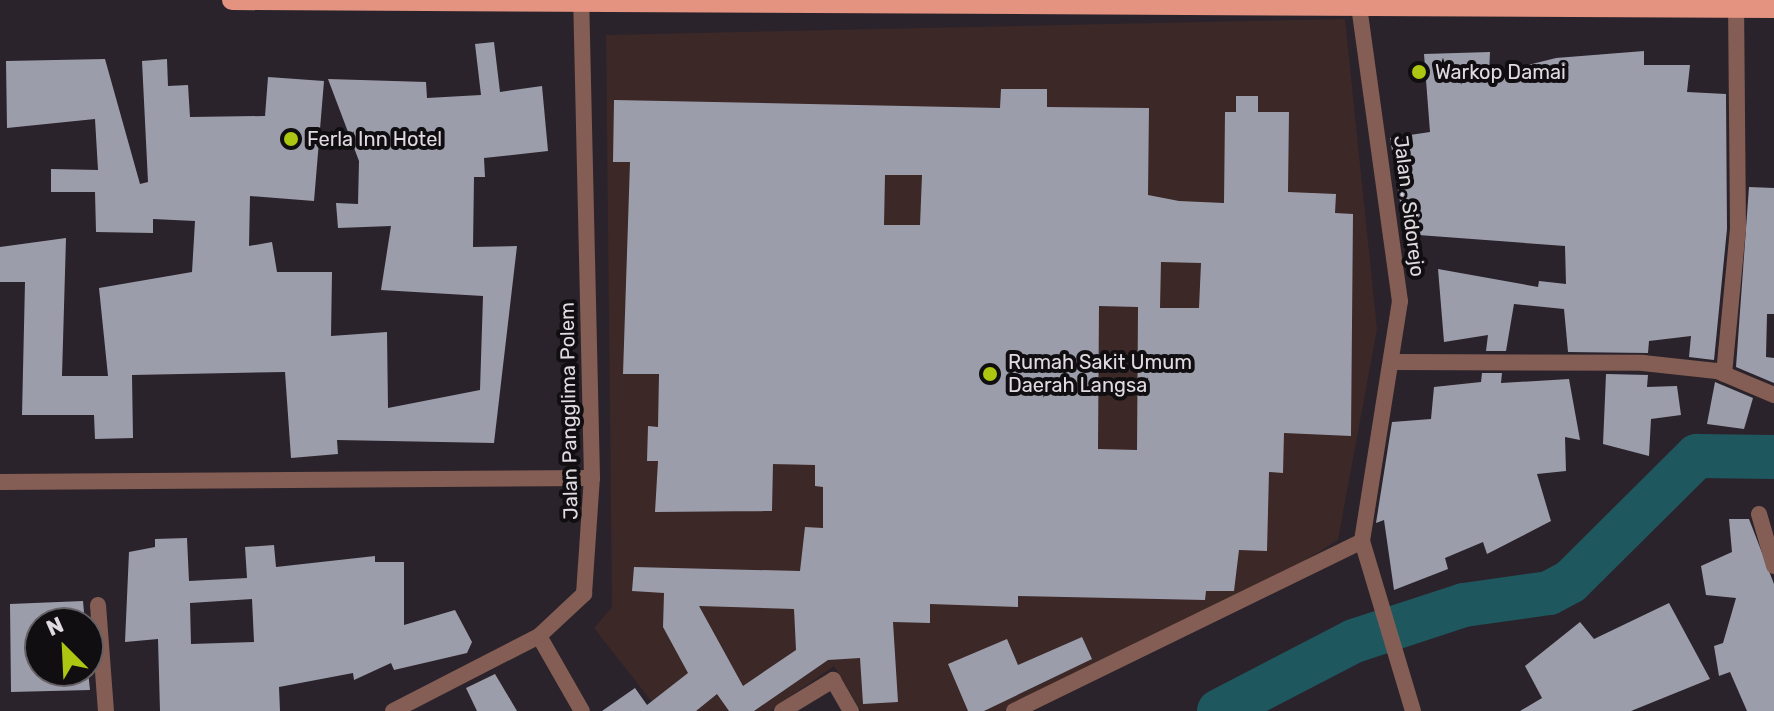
<!DOCTYPE html>
<style>
body{margin:0}
#map{position:relative;width:1774px;height:711px;overflow:hidden;background:#2b232b;font-family:Rubik,sans-serif}
div>[style]{position:absolute}
[style*='--x']{left:calc(var(--x)*1px);top:calc(var(--y)*1px);width:calc(var(--w)*1px);rotate:calc(var(--a)*1deg)}
.medical>*{inset:0;background:#3b2827}
.river>*{height:44px;margin:-22px;padding:0 22px;transform-origin:22px;border-radius:22px;background:#1f575e}
.building>*{inset:0;background:#9c9dab}
.minor>*{height:16px;margin:-8px;padding:0 8px;transform-origin:8px;border-radius:8px;background:#845e54}
.tertiary>*{height:16px;margin:-8px;padding:0 8px;transform-origin:8px;border-radius:8px;background:#845e54}
.primary>*{height:20px;margin:-10px;padding:0 10px;transform-origin:10px;border-radius:10px;background:#e39380}
.dots>*{width:22px;height:22px;translate:-50% -50%;box-sizing:border-box;border:4px solid #110e11;border-radius:50%}
span{translate:-50% -50%;white-space:nowrap;text-align:center;line-height:1.15;-webkit-text-stroke:8px #110e11;paint-order:stroke}
.poi-label{font-size:20px;color:#e0dbe0}
.left{translate:0 -50%;text-align:left}
.street-label{font-size:20px;color:#e0dbe0}
.north{position:absolute;left:24px;top:607px;width:80px;height:80px;box-sizing:border-box;background:#110e11;border:2px solid #646064;border-radius:50%;rotate:336deg;font-size:22px;font-weight:700;line-height:32px;text-align:center;color:#e0dbe0}
.north::after{content:'';display:block;margin:auto;width:28px;height:36px;background:#acc612;clip-path:polygon(50% 0,100% 100%,50% 72%,0 100%)}
</style>
<div id="map">
<div class="medical">
<i style="clip-path:polygon(1345px 19px,1377px 329px,1338px 540px,1258px 589px,1003px 711px,861px 711px,834px 666px,770px 711px,659px 711px,594px 628px,612px 607px,606px 35px)"></i>
</div>
<div class="river">
<i style="--x:1219;--y:711;--w:152;--a:-27.4"></i>
<i style="--x:1354;--y:641;--w:116;--a:-18.1"></i>
<i style="--x:1464;--y:605;--w:86;--a:-8"></i>
<i style="--x:1549;--y:593;--w:24;--a:-28"></i>
<i style="--x:1570;--y:582;--w:179;--a:-44.8"></i>
<i style="--x:1697;--y:456;--w:77;--a:0.7"></i>
</div>
<div class="building">
<i style="clip-path:polygon(494px 42px,500px 92px,542px 86px,548px 151px,484px 158px,485px 177px,474px 177px,473px 247px,517px 246px,494px 443px,337px 440px,338px 454px,291px 458px,285px 372px,132px 375px,133px 438px,95px 439px,94px 415px,22px 415px,25px 282px,0 282px,0 247px,66px 238px,62px 376px,108px 376px,99px 288px,192px 272px,195px 221px,153px 219px,153px 233px,96px 232px,95px 192px,51px 192px,51px 169px,98px 170px,95px 119px,7px 128px,6px 61px,105px 59px,140px 184px,148px 182px,142px 61px,167px 59px,168px 86px,188px 85px,190px 117px,265px 116px,268px 77px,324px 81px,314px 201px,250px 196px,249px 246px,272px 242px,277px 272px,332px 272px,331px 336px,387px 332px,388px 408px,480px 390px,483px 296px,381px 290px,391px 226px,338px 228px,336px 203px,358px 204px,359px 161px,328px 79px,426px 82px,427px 98px,481px 95px,475px 44px)"></i>
<i style="clip-path:polygon(1644px 51px,1644px 65px,1690px 65px,1687px 92px,1726px 94px,1727px 229px,1714px 360px,1689px 357px,1691px 336px,1649px 341px,1648px 353px,1568px 352px,1564px 309px,1514px 304px,1506px 351px,1486px 351px,1488px 335px,1444px 342px,1438px 269px,1538px 287px,1539px 281px,1566px 284px,1565px 246px,1405px 234px,1390px 138px,1430px 132px,1424px 54px,1490px 52px,1489px 75px,1556px 58px)"></i>
<i style="clip-path:polygon(evenodd,1001px 89px,1047px 89px,1047px 107px,1149px 108px,1148px 195px,1179px 201px,1224px 203px,1225px 112px,1236px 112px,1236px 96px,1258px 96px,1258px 112px,1289px 112px,1288px 192px,1336px 194px,1335px 213px,1353px 214px,1351px 436px,1284px 433px,1283px 473px,1269px 472px,1267px 551px,1239px 550px,1234px 591px,1206px 591px,1205px 600px,1018px 596px,1018px 607px,930px 604px,930px 623px,893px 622px,898px 702px,863px 704px,860px 658px,828px 660px,754px 711px,729px 711px,717px 694px,696px 711px,602px 711px,635px 688px,647px 705px,688px 673px,663px 627px,664px 593px,632px 591px,634px 567px,800px 571px,805px 527px,823px 528px,823px 487px,815px 486px,815px 465px,773px 464px,772px 511px,655px 512px,658px 461px,647px 461px,648px 426px,658px 427px,659px 374px,623px 374px,630px 162px,613px 162px,614px 100px,1000px 108px,1001px 89px,885px 175px,922px 175px,920px 225px,884px 225px,885px 175px,1001px 89px,1161px 262px,1201px 263px,1199px 308px,1160px 308px,1161px 262px,1001px 89px,1099px 306px,1138px 307px,1137px 450px,1098px 449px,1099px 306px,1001px 89px,699px 606px,794px 609px,796px 650px,743px 686px,699px 606px)"></i>
<i style="clip-path:polygon(1749px 187px,1774px 188px,1774px 314px,1767px 314px,1766px 357px,1774px 358px,1774px 383px,1736px 367px)"></i>
<i style="clip-path:polygon(1482px 373px,1502px 373px,1501px 383px,1569px 379px,1580px 440px,1565px 437px,1566px 471px,1537px 474px,1551px 521px,1487px 554px,1483px 542px,1445px 558px,1448px 569px,1394px 590px,1384px 520px,1376px 523px,1392px 422px,1431px 419px,1434px 387px,1481px 382px)"></i>
<i style="clip-path:polygon(1606px 374px,1648px 375px,1647px 387px,1677px 386px,1681px 415px,1651px 419px,1649px 456px,1603px 444px)"></i>
<i style="clip-path:polygon(1715px 382px,1753px 398px,1744px 429px,1707px 424px)"></i>
<i style="clip-path:polygon(1729px 519px,1749px 519px,1774px 584px,1774px 711px,1747px 711px,1730px 672px,1719px 676px,1714px 646px,1723px 643px,1736px 598px,1706px 595px,1701px 566px,1732px 552px)"></i>
<i style="clip-path:polygon(evenodd,187px 538px,189px 581px,247px 578px,245px 547px,274px 545px,276px 567px,375px 556px,375px 562px,404px 562px,404px 625px,455px 610px,472px 642px,467px 653px,394px 670px,391px 663px,354px 680px,353px 673px,279px 687px,280px 711px,160px 711px,158px 639px,125px 642px,129px 552px,155px 547px,155px 539px,187px 538px,252px 599px,254px 642px,191px 644px,190px 603px,252px 599px)"></i>
<i style="clip-path:polygon(83px 601px,85px 623px,40px 623px,40px 671px,88px 671px,90px 690px,11px 692px,10px 604px)"></i>
<i style="clip-path:polygon(1669px 603px,1710px 679px,1631px 711px,1520px 711px,1542px 698px,1525px 666px,1580px 622px,1594px 639px)"></i>
<i style="clip-path:polygon(1082px 637px,1092px 659px,984px 711px,968px 711px,948px 664px,1007px 639px,1018px 665px)"></i>
<i style="clip-path:polygon(495px 674px,517px 711px,477px 711px,466px 688px)"></i>
</div>
<div class="minor">
<i style="--x:1359;--y:6;--w:298;--a:82.1"></i>
<i style="--x:1400;--y:301;--w:243;--a:99"></i>
<i style="--x:1362;--y:541;--w:177;--a:73.3"></i>
<i style="--x:1395;--y:362;--w:248;--a:0.2"></i>
<i style="--x:1643;--y:363;--w:74;--a:6.2"></i>
<i style="--x:1717;--y:371;--w:62;--a:22.8"></i>
<i style="--x:1724;--y:374;--w:146;--a:-84.5"></i>
<i style="--x:1738;--y:229;--w:221;--a:-90.5"></i>
<i style="--x:0;--y:482;--w:592;--a:-0.39"></i>
<i style="--x:1759;--y:514;--w:54;--a:73.9"></i>
<i style="--x:98;--y:605;--w:106;--a:85.7"></i>
<i style="--x:539;--y:636;--w:86;--a:60.2"></i>
<i style="--x:782;--y:711;--w:60;--a:-31.3"></i>
<i style="--x:833;--y:680;--w:36;--a:60"></i>
<i style="--x:1014;--y:711;--w:387;--a:-26"></i>
</div>
<div class="tertiary">
<i style="--x:393;--y:711;--w:164;--a:-27.2"></i>
<i style="--x:539;--y:636;--w:62;--a:-43"></i>
<i style="--x:584;--y:594;--w:116;--a:-86.1"></i>
<i style="--x:592;--y:478;--w:478;--a:-91.3"></i>
</div>
<div class="primary">
<i style="--x:232;--y:0;--w:1542;--a:0.3"></i>
</div>
<div class="dots">
<i style="left:1419px;top:72px;background:#acc612"></i>
<i style="left:291px;top:139px;background:#acc612"></i>
<i style="left:990px;top:374px;background:#acc612"></i>
</div>
<div class="poi-label">
<span class="left" style="left:1435px;top:72px">Warkop Damai</span>
<span class="left" style="left:307px;top:139px">Ferla Inn Hotel</span>
<span class="left" style="left:1008px;top:374px">Rumah Sakit Umum<br>Daerah Langsa</span>
</div>
<div class="street-label">
<span style="left:1409px;top:206px;rotate:83deg">Jalan . Sidorejo</span>
<span style="left:569px;top:411px;rotate:-91deg">Jalan Pangglima Polem</span>
</div>
<div class="north">N</div>
</div>
